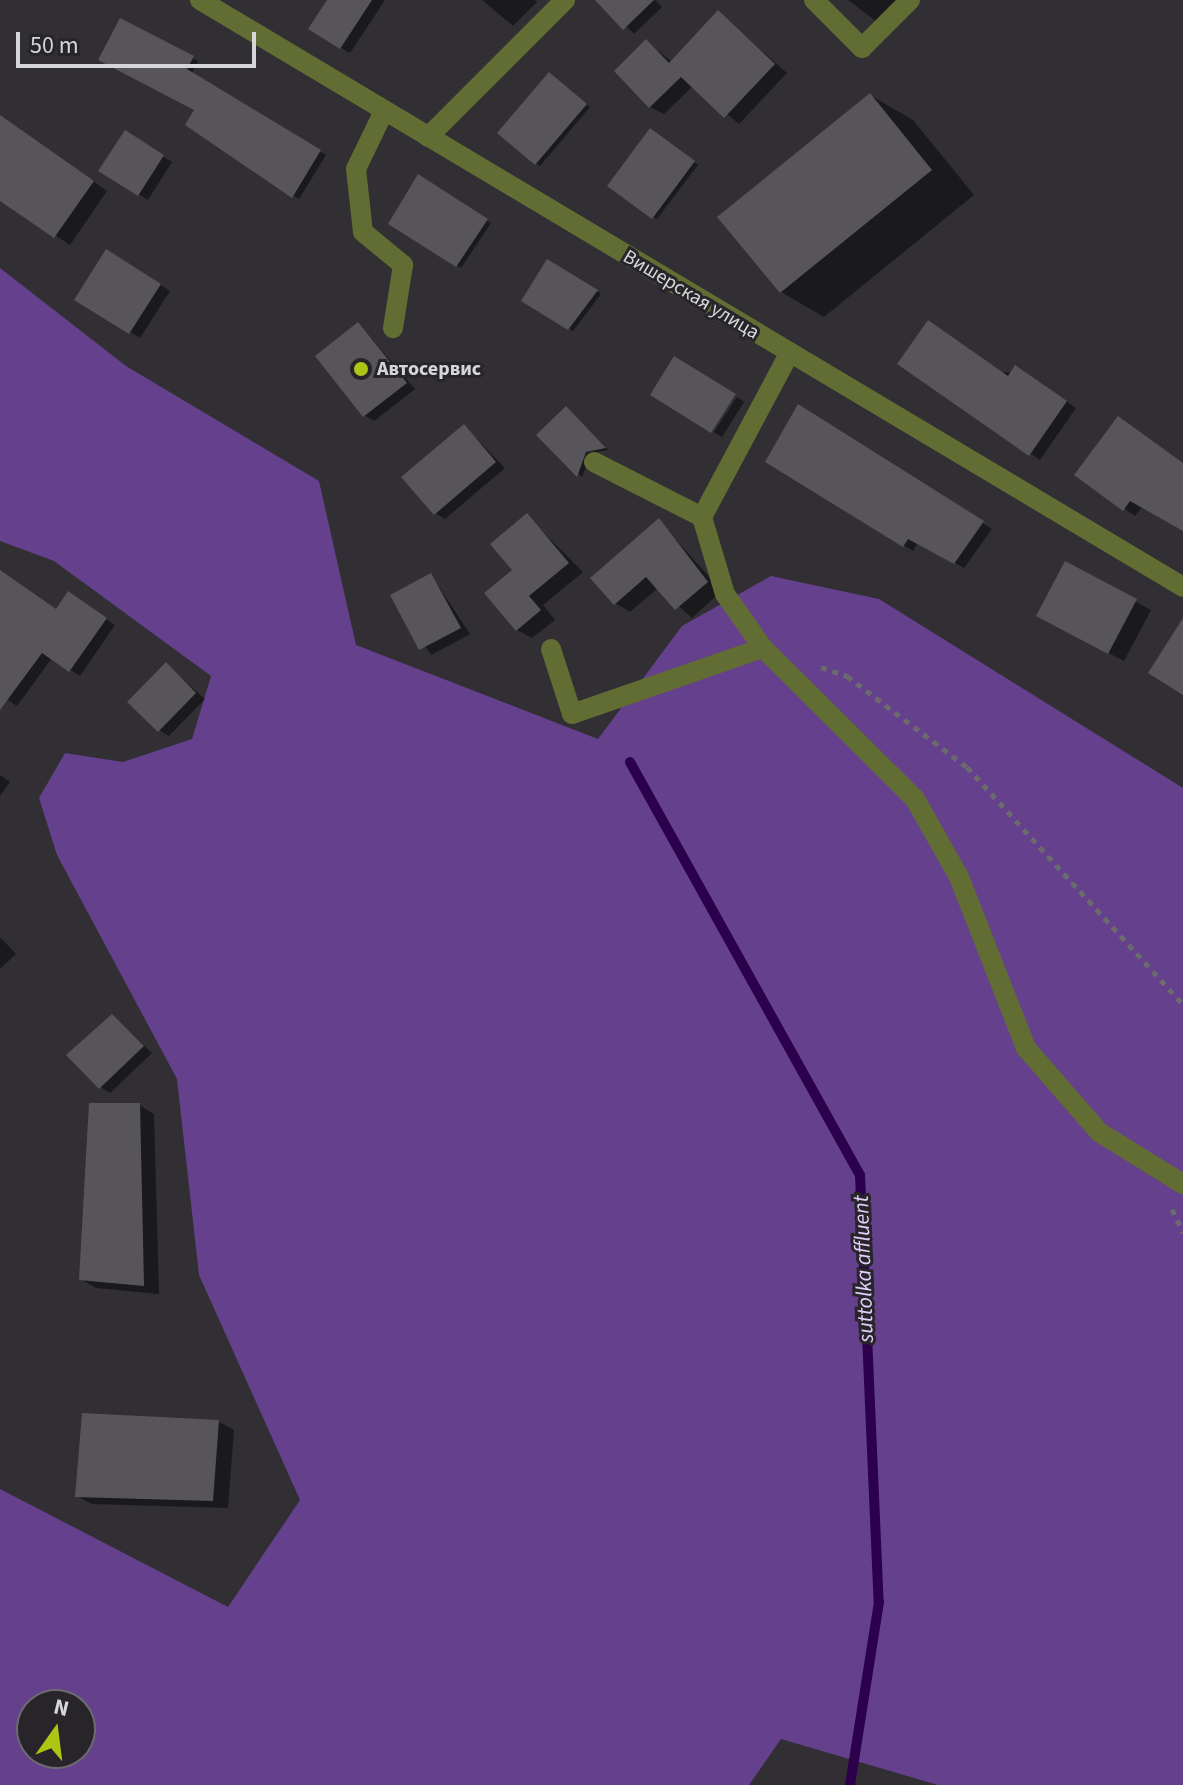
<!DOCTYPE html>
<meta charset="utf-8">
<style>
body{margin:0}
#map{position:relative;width:1183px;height:1785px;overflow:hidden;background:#312f33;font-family:"Source Sans 3",sans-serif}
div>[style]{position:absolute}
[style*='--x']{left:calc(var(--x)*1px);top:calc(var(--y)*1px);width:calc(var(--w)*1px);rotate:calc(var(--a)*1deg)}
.forest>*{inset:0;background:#65408c}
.shadow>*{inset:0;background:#0007}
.stream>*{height:10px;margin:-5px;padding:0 5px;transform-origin:5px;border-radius:5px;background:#2c004b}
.building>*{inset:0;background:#57555a}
.path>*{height:5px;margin-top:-2.5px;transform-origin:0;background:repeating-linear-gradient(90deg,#6b6a6d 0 6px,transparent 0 12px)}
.minor>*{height:20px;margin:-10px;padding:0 10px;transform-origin:10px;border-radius:10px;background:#616d33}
.dots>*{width:22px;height:22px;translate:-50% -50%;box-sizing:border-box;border:4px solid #272529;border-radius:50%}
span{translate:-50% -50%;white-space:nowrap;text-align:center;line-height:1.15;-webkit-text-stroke:6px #272529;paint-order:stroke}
.street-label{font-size:20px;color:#d6d5d8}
.poi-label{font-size:20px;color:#d6d5d8;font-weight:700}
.left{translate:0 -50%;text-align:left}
.water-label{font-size:22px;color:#e3d0fc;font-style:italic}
.north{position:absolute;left:16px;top:1689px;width:80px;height:80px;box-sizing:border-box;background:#272529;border:2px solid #6d6b6f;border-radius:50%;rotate:14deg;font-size:22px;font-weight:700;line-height:32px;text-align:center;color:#d6d5d8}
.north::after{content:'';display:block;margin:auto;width:28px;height:36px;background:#abc615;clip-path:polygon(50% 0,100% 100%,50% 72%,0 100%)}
.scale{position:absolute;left:16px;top:32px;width:240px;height:36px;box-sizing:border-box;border:4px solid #d6d5d8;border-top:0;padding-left:10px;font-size:24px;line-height:28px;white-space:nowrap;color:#d6d5d8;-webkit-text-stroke:6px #272529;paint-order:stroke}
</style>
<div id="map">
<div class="forest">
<i style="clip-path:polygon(evenodd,0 268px,126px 366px,319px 481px,356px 645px,598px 739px,682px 626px,771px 576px,879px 599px,1183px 788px,1183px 1785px,938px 1785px,781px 1739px,749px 1785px,0 1785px,0 1489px,228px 1607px,300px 1500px,199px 1275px,177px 1079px,57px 855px,39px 798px,65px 753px,123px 762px,192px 739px,211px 676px,54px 561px,0 541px,0 268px,32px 1705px,80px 1705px,80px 1753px,32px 1753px,32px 1705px)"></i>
</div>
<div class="shadow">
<i style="clip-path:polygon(385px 0,350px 53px,341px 48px,327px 0)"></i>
<i style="clip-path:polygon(482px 0,535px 0,537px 2px,513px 26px)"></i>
<i style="clip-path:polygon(602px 0,655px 0,662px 7px,634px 34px)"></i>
<i style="clip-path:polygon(848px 0,914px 0,885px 28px)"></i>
<i style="clip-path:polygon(719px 13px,787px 73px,739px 124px,693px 86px,664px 114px,650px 107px,647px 42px,672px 62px)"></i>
<i style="clip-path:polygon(121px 21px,198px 61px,192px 73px,326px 155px,299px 199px,187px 124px,197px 110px)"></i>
<i style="clip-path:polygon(553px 77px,590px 107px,540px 166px,536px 163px)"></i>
<i style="clip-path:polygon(870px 95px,913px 120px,974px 195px,824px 317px,781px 292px)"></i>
<i style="clip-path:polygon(0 116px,107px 191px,70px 245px,0 198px)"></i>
<i style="clip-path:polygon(125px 133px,172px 162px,148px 200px,101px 171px)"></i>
<i style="clip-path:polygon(655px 133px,698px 165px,657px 219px,653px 217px)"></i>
<i style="clip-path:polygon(418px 176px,491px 223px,461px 268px,391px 224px)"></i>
<i style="clip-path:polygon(107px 252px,170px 291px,140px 338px,77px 299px)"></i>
<i style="clip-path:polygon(548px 261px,601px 294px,573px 331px,524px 300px)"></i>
<i style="clip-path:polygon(359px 324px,415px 389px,374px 421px,364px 415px)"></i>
<i style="clip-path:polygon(900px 364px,1026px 374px,1076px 408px,1040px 460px)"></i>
<i style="clip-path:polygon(737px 397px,744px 402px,722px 437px,714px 432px)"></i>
<i style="clip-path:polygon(799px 407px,992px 529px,964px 568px,918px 542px,913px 551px,768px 461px)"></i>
<i style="clip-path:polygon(570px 411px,608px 450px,591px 453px,582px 477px,539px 435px)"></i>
<i style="clip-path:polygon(464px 426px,505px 468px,445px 519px,435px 513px)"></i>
<i style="clip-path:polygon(1183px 464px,1183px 529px,1143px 506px,1135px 516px,1077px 475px)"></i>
<i style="clip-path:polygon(527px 516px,583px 572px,543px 605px,555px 620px,532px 638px,517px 630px,515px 570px)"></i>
<i style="clip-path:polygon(659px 521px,722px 591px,692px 618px,658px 588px,630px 612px,615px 603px)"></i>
<i style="clip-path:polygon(1066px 564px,1151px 610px,1124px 661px,1053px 624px)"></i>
<i style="clip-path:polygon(0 571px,57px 611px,78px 600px,115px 625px,80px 676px,52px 658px,17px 706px,0 695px)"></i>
<i style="clip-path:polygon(431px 575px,470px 634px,431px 655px,392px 596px)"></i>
<i style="clip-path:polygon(166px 665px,205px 699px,169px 736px,159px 730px)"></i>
<i style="clip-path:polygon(0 775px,10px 782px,0 796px)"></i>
<i style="clip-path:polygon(0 937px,16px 954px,0 969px)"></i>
<i style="clip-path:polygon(113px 1016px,152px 1053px,110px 1093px,101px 1087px)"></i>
<i style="clip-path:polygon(139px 1105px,154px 1114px,159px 1294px,96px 1288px,81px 1279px)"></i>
<i style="clip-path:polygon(219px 1422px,234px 1430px,228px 1508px,92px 1504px,77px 1496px)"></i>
</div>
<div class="stream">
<i style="--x:630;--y:762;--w:473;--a:60.9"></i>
<i style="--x:860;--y:1175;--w:427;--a:87.5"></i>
<i style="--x:879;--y:1602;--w:185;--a:99"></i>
</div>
<div class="building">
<i style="clip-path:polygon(327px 0,372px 0,340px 49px,308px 29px)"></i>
<i style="clip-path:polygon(595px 0,654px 0,623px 30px)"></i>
<i style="clip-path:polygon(718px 10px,775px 64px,724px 118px,681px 77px,649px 108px,614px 71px,646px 39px,669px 63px)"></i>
<i style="clip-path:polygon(120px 18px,194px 56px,187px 69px,321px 150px,292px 198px,185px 125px,194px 110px,98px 60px)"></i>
<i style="clip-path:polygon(549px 72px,587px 104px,535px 165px,497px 133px)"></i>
<i style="clip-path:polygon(870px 93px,932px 170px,780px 293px,717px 217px)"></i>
<i style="clip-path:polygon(0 115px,94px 181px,54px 238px,0 201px)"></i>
<i style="clip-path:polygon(650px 128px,695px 161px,652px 219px,607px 186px)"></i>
<i style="clip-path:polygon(125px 130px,164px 155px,138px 196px,98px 171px)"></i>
<i style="clip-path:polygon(418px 174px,488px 219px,456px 267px,388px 224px)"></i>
<i style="clip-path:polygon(106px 249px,161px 284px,129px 334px,74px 300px)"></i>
<i style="clip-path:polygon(547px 259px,598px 290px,568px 330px,521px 301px)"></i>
<i style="clip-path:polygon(928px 320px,1008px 376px,1015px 365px,1067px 401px,1029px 456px,897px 364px)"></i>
<i style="clip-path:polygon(358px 322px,407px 383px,363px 417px,315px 356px)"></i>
<i style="clip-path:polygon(674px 356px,736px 394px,711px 433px,650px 395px)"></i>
<i style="clip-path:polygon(798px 404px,984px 521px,954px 564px,908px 539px,903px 547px,765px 462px)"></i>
<i style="clip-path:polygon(566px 406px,606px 448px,586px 452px,577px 477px,536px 435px)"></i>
<i style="clip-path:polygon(1118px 416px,1183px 463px,1183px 531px,1130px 501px,1123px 511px,1074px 475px)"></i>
<i style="clip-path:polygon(464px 424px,496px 462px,434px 515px,401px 477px)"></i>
<i style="clip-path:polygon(527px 513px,569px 563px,529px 596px,541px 610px,516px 631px,484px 593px,512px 570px,490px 544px)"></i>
<i style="clip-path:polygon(659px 518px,708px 582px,675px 610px,646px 577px,614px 605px,590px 578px)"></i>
<i style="clip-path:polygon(1065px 561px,1137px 599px,1108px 654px,1036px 616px)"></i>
<i style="clip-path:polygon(0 570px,56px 609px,68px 591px,107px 618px,69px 672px,42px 653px,0 710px)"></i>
<i style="clip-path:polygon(431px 573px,461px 628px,419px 650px,390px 595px)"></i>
<i style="clip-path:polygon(1183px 618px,1183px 695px,1148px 673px)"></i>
<i style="clip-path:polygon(166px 662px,196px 693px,158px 732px,127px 702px)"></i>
<i style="clip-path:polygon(112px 1014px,144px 1046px,99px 1089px,66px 1055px)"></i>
<i style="clip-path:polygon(89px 1103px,140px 1103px,144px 1286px,79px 1280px)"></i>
<i style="clip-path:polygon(82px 1413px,219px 1420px,213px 1501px,75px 1497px)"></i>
</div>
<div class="path">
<i style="--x:821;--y:667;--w:28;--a:19"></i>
<i style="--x:847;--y:676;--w:151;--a:37.2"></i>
<i style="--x:967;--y:767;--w:321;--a:47.7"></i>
<i style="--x:1172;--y:1209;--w:26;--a:65"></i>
</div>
<div class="minor">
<i style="--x:200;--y:0;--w:1145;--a:30.84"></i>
<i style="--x:814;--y:0;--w:68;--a:45"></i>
<i style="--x:862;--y:48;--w:68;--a:-45"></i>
<i style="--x:384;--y:111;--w:64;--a:115.8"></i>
<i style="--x:356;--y:169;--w:63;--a:83.7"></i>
<i style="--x:363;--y:232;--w:52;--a:39.5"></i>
<i style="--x:403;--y:265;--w:64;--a:99"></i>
<i style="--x:428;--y:137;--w:194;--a:-45"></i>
<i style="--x:594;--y:462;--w:121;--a:27"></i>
<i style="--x:702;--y:517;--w:185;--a:-61.9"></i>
<i style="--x:702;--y:517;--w:80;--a:73.4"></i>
<i style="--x:725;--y:594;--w:66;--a:54.9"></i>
<i style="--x:763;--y:648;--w:214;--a:44.8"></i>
<i style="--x:915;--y:799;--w:90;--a:60.6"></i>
<i style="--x:959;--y:877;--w:184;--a:68.6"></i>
<i style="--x:1026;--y:1048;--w:111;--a:49"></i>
<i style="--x:1099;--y:1132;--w:99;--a:31.8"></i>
<i style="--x:551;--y:649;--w:68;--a:72.1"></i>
<i style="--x:572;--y:714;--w:202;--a:-19.1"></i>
</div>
<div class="dots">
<i style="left:361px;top:369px;background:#abc615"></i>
</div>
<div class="street-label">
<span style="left:691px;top:295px;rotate:31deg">Вишерская улица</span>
</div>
<div class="poi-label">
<span class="left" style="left:377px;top:369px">Автосервис</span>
</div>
<div class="water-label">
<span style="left:864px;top:1269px;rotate:-92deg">suttolka affluent</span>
</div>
<div class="north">N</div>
<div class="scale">50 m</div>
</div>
